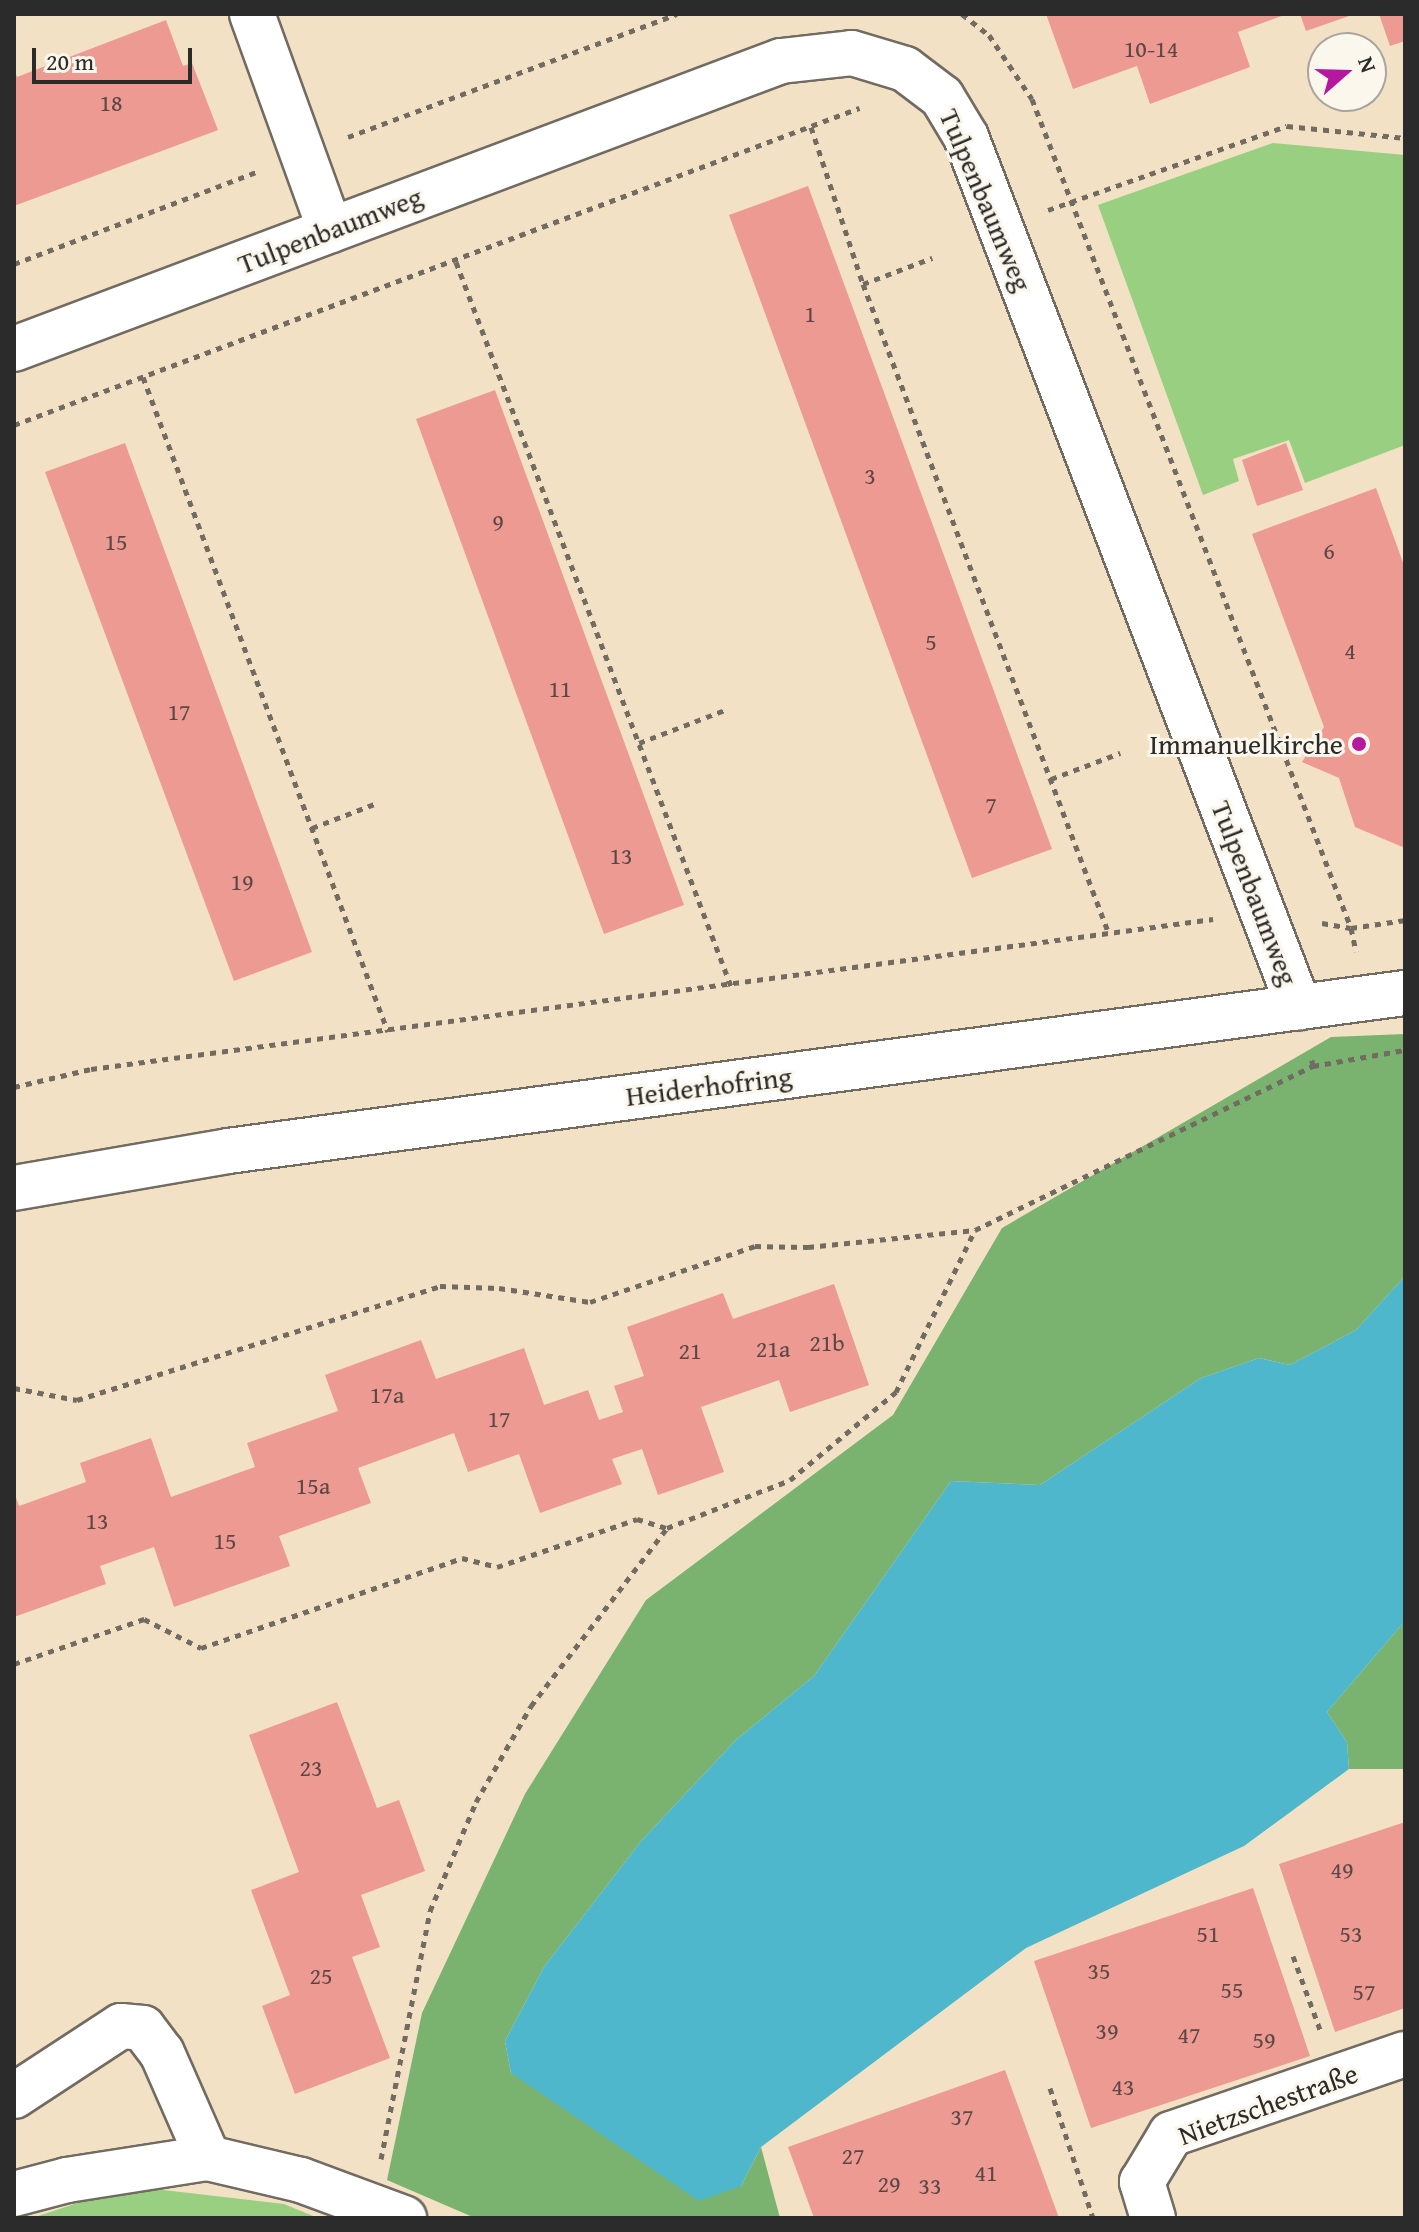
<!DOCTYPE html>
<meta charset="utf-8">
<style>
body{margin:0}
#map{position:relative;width:1419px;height:2232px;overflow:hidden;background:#f3e1c5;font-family:"Gentium Book Plus",serif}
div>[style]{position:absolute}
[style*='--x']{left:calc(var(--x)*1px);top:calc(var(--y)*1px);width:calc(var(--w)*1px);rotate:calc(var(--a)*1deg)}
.green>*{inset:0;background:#99cf81}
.forest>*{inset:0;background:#7ab26f}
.water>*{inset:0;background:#4eb7cb}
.building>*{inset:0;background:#ec9a92}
.path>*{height:5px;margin-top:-2.5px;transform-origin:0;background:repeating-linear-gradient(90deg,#716b61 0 6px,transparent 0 12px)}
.roads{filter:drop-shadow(2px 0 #716b61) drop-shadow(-2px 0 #716b61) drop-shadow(0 2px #716b61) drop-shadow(0 -2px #716b61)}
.minor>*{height:44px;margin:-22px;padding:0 22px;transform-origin:22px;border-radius:22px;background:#fff}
.dots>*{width:22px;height:22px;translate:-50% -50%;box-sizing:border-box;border:4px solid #fbf7ec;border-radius:50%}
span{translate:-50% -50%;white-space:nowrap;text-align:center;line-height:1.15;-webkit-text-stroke:6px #fbf7ec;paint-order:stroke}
.number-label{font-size:24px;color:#5b4745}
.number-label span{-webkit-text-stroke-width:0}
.street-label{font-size:28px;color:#2b2b2b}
.poi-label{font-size:28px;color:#2b2b2b}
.right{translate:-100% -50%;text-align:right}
.frame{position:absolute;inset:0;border:16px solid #2b2b2b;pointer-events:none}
.north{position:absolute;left:1307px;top:32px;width:80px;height:80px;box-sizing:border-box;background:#fbf7ec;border:2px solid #a8a59f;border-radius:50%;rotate:70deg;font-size:22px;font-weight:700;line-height:32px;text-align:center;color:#2b2b2b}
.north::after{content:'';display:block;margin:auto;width:28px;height:36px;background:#b5179e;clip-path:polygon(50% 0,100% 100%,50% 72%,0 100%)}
.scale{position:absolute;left:32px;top:48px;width:160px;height:36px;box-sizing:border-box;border:4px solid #2b2b2b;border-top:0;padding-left:10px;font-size:24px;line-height:28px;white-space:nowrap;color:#2b2b2b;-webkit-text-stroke:6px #fbf7ec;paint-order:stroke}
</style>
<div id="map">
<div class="green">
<i style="clip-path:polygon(1273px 143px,1405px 155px,1405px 445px,1305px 483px,1289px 440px,1233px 459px,1239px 481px,1203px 495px,1098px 205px)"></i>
<i style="clip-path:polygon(129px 2186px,284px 2204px,318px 2218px,32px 2218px)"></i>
</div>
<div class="forest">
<i style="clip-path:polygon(1405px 1034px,1405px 1276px,1356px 1330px,1290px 1365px,1259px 1358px,1201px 1378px,1040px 1485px,951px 1481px,814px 1676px,737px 1739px,642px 1840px,544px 1967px,505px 2041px,511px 2073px,741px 2186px,761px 2147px,780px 2218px,475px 2218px,387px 2180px,422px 2013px,525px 1794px,646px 1600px,893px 1415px,1002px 1228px,1331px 1037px)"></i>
<i style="clip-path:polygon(1405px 1621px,1405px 1769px,1349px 1769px,1347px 1742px,1327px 1712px)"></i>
</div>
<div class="water">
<i style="clip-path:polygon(1405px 1276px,1405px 1621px,1327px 1712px,1347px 1742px,1349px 1769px,1244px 1846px,1026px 1948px,761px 2147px,741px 2186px,699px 2201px,511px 2073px,505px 2041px,544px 1967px,642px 1840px,737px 1739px,814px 1676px,951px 1481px,1040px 1485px,1201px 1378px,1259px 1358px,1290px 1365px,1356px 1330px)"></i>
</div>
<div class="building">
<i style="clip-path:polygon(1046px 14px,1287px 14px,1238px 32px,1250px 67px,1150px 104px,1137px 66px,1073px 89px)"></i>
<i style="clip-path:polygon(1300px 14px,1355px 14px,1306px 31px)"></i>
<i style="clip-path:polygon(1379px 14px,1405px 14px,1405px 41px,1390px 46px)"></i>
<i style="clip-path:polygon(166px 20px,183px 66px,192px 63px,218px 130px,14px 206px,14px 69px,17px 77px)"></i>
<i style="clip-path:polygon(808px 186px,1052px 849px,972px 878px,729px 215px)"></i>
<i style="clip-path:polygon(495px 390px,684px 905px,604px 934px,416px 419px)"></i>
<i style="clip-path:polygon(125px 443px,312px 952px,234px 981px,45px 472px)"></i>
<i style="clip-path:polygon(1286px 443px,1303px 490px,1257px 506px,1242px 460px)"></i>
<i style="clip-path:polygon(1376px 488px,1405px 568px,1405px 848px,1355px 827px,1339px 778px,1302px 762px,1324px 727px,1252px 534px)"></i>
<i style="clip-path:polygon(834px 1284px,869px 1385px,790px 1412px,779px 1380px,701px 1407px,724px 1472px,658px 1495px,642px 1449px,612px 1459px,622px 1484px,540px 1513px,519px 1454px,468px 1472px,454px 1433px,358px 1468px,371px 1503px,279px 1536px,290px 1566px,174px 1607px,154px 1547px,100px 1566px,106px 1584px,14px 1617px,14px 1492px,19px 1506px,86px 1482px,80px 1463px,151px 1438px,171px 1497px,255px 1467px,247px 1443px,338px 1411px,325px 1375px,421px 1340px,436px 1379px,524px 1348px,544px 1405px,588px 1390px,599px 1420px,623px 1412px,614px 1386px,644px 1376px,627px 1327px,723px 1293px,733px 1319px)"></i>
<i style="clip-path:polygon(337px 1702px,377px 1808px,399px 1800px,425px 1871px,361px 1895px,380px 1947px,352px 1957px,390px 2058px,295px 2094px,262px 2006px,290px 1995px,251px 1890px,299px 1872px,249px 1735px)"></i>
<i style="clip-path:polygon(1405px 1822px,1405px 2008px,1335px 2032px,1279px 1864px)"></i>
<i style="clip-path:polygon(1253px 1888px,1310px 2056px,1091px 2128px,1034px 1961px)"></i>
<i style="clip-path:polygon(1005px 2070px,1059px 2218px,814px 2218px,788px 2147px)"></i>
</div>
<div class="path">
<i style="--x:962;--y:14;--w:34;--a:38"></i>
<i style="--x:989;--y:35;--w:77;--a:56.1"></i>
<i style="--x:1032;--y:99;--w:888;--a:68.95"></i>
<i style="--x:1351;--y:928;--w:24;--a:78"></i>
<i style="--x:811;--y:127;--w:165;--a:71.7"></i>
<i style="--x:863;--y:284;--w:695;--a:69.27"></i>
<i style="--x:348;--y:137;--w:351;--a:-20.5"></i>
<i style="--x:1048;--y:210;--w:253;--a:-19.4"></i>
<i style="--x:1287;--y:126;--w:119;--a:5.8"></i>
<i style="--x:456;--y:262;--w:774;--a:69.2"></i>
<i style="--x:14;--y:264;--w:259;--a:-20.8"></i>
<i style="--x:863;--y:284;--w:74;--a:-20.6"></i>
<i style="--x:143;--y:377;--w:699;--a:69.49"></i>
<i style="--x:14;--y:425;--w:903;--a:-20.56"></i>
<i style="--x:639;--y:743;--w:92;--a:-21"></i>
<i style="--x:1051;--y:779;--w:74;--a:-20.6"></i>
<i style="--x:312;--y:828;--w:70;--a:-21"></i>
<i style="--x:1322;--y:923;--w:29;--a:10"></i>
<i style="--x:1351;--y:928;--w:55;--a:-8.4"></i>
<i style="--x:1313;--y:1066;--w:93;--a:-9.9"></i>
<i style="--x:14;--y:1087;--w:79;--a:-13.2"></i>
<i style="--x:91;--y:1069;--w:1132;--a:-7.61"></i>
<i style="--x:14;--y:1388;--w:64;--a:10.8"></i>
<i style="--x:77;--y:1400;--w:380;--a:-17.4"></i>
<i style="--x:440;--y:1286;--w:59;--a:1.9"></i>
<i style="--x:499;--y:1288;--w:92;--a:8.7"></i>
<i style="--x:590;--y:1302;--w:174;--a:-18.7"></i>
<i style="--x:755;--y:1246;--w:53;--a:1.1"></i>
<i style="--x:808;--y:1247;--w:168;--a:-5.8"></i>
<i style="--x:14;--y:1664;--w:138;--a:-19.1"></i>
<i style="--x:144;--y:1619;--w:64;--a:27"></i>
<i style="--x:201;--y:1648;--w:276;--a:-19"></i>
<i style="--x:462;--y:1558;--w:36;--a:14"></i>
<i style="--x:497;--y:1567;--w:148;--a:-18.9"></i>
<i style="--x:637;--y:1519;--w:31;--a:17"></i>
<i style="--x:1293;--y:1956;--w:81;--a:69.8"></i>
<i style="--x:1050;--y:2088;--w:137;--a:71.7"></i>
<i style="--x:381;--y:2159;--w:253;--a:-78.8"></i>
<i style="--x:430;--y:1911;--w:118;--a:-67.1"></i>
<i style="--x:476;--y:1802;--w:111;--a:-60.2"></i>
<i style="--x:531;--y:1706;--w:224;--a:-52.6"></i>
<i style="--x:667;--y:1528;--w:132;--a:-21.3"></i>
<i style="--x:790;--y:1480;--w:138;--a:-39.7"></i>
<i style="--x:896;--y:1392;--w:180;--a:-64"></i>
<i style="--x:975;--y:1230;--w:376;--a:-25.9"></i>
<i style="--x:1313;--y:1066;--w:10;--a:-101"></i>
</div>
<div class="roads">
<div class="minor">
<i style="--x:252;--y:14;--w:230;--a:70.1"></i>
<i style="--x:14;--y:349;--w:819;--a:-20.58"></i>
<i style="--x:781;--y:61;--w:71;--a:-6.4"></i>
<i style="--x:852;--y:53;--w:55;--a:16.8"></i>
<i style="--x:905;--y:69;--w:46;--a:37.1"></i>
<i style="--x:942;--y:97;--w:47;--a:59"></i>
<i style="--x:966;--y:137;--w:932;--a:69.06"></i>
<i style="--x:14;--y:1188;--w:217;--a:-9.8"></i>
<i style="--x:228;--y:1151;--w:1188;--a:-7.65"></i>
<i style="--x:14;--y:2096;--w:128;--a:-33.2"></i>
<i style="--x:121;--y:2026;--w:22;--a:5"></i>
<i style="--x:143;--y:2028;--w:31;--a:53"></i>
<i style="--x:162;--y:2053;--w:115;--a:66.3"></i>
<i style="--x:14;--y:2194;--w:55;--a:-14.8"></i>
<i style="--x:67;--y:2180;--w:143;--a:-8.9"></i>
<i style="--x:208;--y:2158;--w:96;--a:13.3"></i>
<i style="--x:301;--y:2180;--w:110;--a:20.3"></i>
<i style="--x:1153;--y:2218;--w:38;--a:-107"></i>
<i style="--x:1142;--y:2182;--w:56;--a:-58.9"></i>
<i style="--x:1171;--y:2134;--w:247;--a:-18.9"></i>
</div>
</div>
<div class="dots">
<i style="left:1359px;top:744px;background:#b5179e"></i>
</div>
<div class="number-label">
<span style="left:1151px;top:49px">10-14</span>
<span style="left:111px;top:103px">18</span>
<span style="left:810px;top:314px">1</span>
<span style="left:870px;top:476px">3</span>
<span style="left:498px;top:522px">9</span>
<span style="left:116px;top:542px">15</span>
<span style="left:1329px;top:551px">6</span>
<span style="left:931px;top:642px">5</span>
<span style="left:1350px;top:651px">4</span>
<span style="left:560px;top:689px">11</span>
<span style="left:179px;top:712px">17</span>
<span style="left:991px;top:805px">7</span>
<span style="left:621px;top:856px">13</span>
<span style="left:242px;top:882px">19</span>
<span style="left:827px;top:1343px">21b</span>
<span style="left:773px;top:1349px">21a</span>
<span style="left:690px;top:1351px">21</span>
<span style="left:387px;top:1395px">17a</span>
<span style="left:499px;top:1419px">17</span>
<span style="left:313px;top:1486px">15a</span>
<span style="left:97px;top:1521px">13</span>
<span style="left:225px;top:1541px">15</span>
<span style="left:311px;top:1768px">23</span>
<span style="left:1342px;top:1870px">49</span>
<span style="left:1208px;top:1934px">51</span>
<span style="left:1351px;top:1934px">53</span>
<span style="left:1099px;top:1971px">35</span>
<span style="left:321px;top:1976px">25</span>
<span style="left:1232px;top:1990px">55</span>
<span style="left:1364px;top:1992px">57</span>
<span style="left:1107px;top:2031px">39</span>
<span style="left:1189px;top:2035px">47</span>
<span style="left:1264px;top:2040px">59</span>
<span style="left:1123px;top:2087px">43</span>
<span style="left:962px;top:2117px">37</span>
<span style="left:853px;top:2156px">27</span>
<span style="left:986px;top:2173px">41</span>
<span style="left:889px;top:2184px">29</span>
<span style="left:930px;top:2186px">33</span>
</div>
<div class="street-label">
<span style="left:986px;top:200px;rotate:67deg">Tulpenbaumweg</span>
<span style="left:330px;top:230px;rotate:-21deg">Tulpenbaumweg</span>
<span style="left:1255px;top:893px;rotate:69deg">Tulpenbaumweg</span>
<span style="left:709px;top:1086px;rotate:-7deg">Heiderhofring</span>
<span style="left:1268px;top:2104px;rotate:-20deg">Nietzschestraße</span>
</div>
<div class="poi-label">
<span class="right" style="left:1343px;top:744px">Immanuelkirche</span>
</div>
<div class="frame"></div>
<div class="north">N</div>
<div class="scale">20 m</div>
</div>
